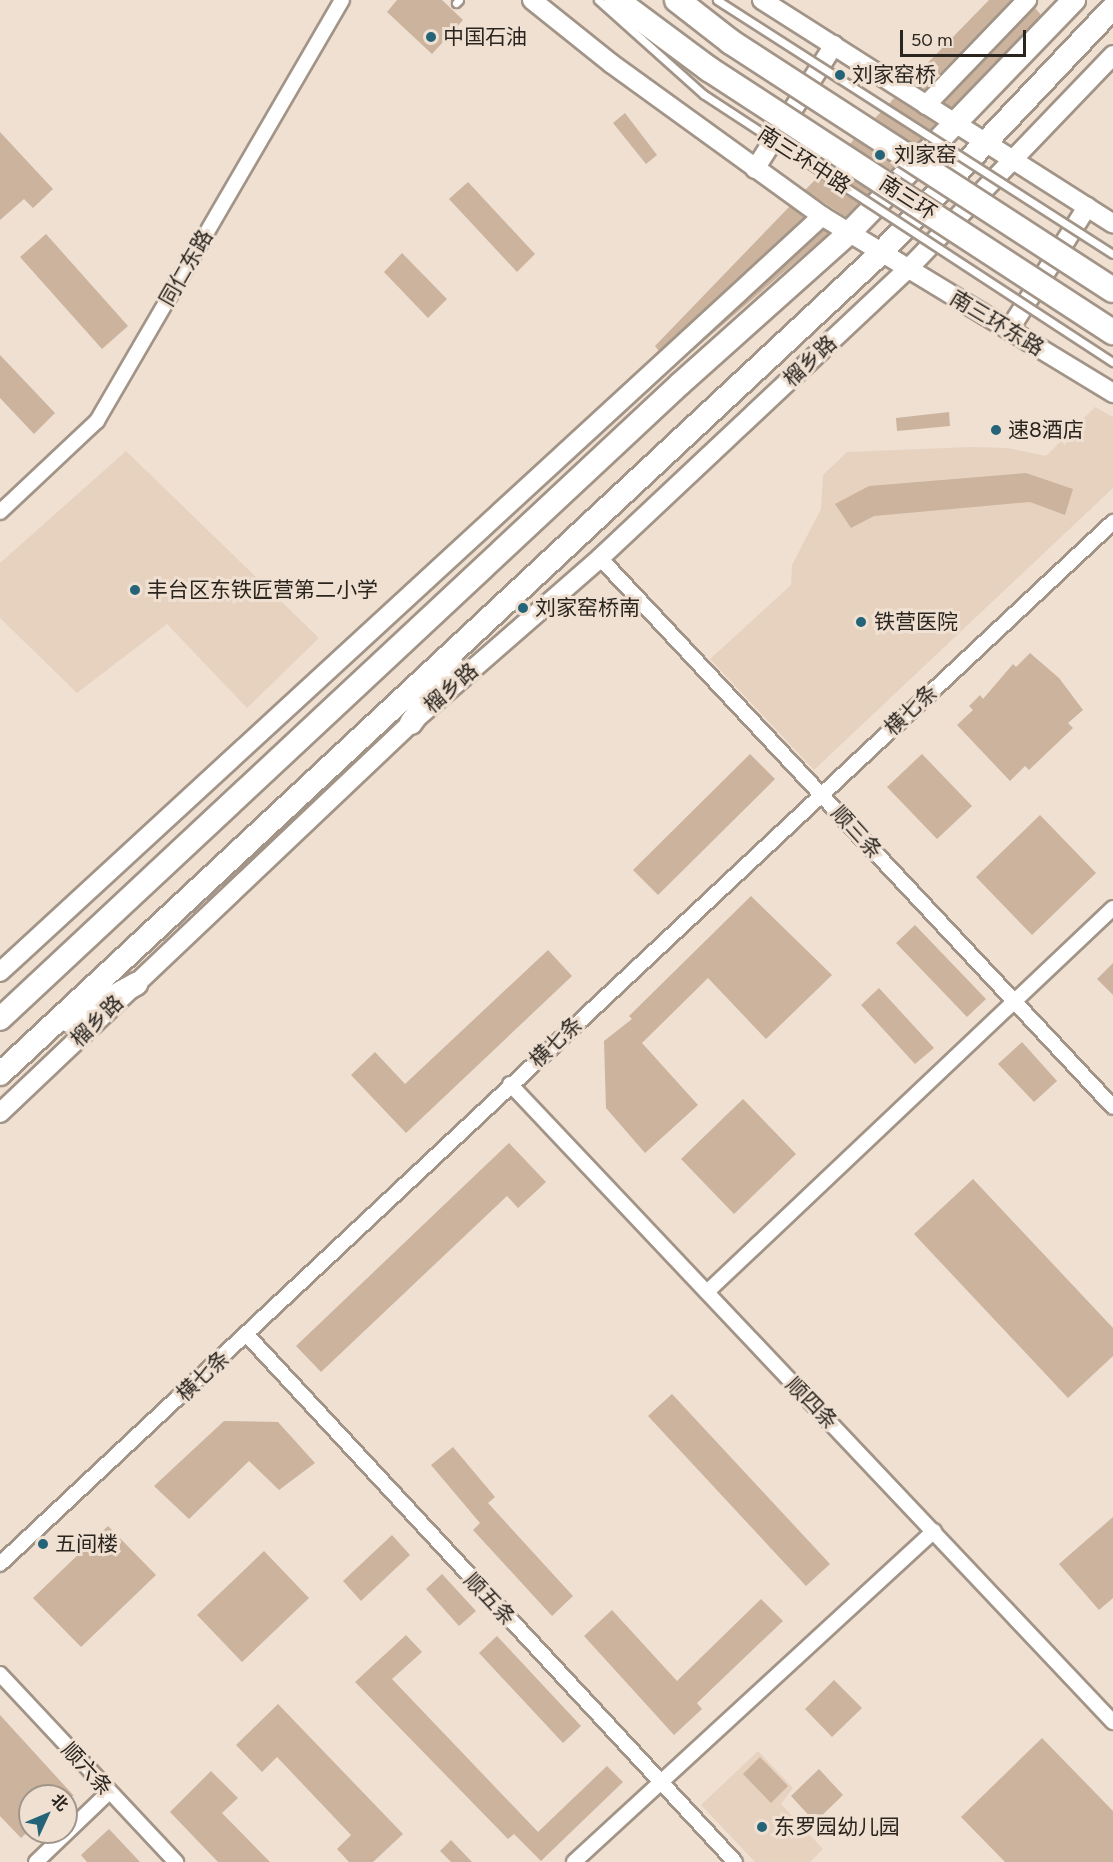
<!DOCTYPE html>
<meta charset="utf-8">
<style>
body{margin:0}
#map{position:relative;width:1113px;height:1862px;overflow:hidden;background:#efe0d2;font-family:Figtree,"Noto Sans SC",sans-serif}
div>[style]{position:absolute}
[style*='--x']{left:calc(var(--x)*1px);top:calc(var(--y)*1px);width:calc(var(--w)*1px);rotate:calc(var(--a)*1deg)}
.built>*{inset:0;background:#e7d2c0}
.building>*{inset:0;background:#cbb39d}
.roads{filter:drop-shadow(2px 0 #a29487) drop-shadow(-2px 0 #a29487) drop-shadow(0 2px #a29487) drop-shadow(0 -2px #a29487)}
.service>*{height:7px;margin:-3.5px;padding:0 3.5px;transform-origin:3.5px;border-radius:3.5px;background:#fff}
.minor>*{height:14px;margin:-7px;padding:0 7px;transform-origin:7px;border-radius:7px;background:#fff}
.tertiary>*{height:18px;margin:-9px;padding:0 9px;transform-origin:9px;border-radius:9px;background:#fff}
.primary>*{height:22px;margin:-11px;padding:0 11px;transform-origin:11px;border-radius:11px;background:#fff}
.bridges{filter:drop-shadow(2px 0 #a29487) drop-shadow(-2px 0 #a29487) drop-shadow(0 2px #a29487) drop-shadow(0 -2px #a29487)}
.service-bridge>*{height:7px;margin:-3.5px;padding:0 3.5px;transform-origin:3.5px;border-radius:3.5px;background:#fff}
.trunk-bridge>*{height:24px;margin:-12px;padding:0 12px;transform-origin:12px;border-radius:12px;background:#fff}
.dots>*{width:16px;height:16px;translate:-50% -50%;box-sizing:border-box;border:3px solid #efe0d2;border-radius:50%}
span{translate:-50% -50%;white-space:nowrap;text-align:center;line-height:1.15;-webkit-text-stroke:6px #efe0d2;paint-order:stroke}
.poi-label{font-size:21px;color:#2a251f}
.left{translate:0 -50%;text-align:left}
.street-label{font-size:21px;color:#2a251f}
.north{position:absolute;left:18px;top:1784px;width:60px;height:60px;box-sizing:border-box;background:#efe0d2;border:2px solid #a0958a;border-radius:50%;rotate:46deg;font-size:16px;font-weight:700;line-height:24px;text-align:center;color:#2a251f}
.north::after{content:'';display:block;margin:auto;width:21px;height:27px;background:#246378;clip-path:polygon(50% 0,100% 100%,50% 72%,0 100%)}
.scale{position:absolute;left:900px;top:30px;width:126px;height:27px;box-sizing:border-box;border:3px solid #2a251f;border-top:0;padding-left:8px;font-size:18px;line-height:21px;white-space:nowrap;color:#2a251f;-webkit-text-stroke:4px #efe0d2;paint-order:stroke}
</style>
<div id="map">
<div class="built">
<i style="clip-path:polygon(1095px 407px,1113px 417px,1113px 488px,814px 770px,710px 659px,791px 585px,792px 565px,821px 509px,823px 475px,847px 452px,970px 447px,1008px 448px,1046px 456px)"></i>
<i style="clip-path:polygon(126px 451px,319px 638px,247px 708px,167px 624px,77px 693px,0 618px,0 563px)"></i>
<i style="clip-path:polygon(758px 1751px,793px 1788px,781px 1804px,823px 1849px,810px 1862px,755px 1862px,701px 1805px)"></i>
</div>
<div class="building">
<i style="clip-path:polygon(397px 0,442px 0,463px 20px,432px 54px,387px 12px)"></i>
<i style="clip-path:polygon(989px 0,1011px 0,924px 90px,910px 81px)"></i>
<i style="clip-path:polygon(1035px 8px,1041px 15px,951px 108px,944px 103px)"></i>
<i style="clip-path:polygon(894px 98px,919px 113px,935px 124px,930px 130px,889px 104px)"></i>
<i style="clip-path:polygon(881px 112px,922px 138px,915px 145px,875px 118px)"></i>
<i style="clip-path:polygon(625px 113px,657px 155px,646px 164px,613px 123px)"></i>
<i style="clip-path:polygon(0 132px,53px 189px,33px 208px,24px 199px,0 220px)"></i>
<i style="clip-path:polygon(854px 139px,895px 166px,891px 170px,850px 144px)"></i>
<i style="clip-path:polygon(830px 165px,871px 191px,867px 195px,827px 168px)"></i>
<i style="clip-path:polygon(819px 176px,859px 203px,846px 217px,805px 190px)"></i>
<i style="clip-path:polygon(468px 182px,535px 254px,517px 272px,449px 199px)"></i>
<i style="clip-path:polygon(790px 206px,804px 217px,659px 351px,655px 346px)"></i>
<i style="clip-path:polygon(823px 230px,829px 233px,675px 366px)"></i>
<i style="clip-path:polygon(46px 234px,128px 326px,102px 349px,20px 257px)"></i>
<i style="clip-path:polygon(402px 253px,447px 299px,428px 318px,384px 272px)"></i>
<i style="clip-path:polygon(0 355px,55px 413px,34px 434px,0 398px)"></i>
<i style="clip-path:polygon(949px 412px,950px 426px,897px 431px,896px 418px)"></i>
<i style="clip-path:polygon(1026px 473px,1073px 489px,1065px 515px,1030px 502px,874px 516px,851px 528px,835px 504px,869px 486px)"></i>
<i style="clip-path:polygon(1030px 653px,1059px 678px,1083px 710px,1068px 723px,1073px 728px,1029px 770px,1025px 766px,1010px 781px,957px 725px,973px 710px,969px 706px,980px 695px,983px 699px,1013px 664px,1016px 667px)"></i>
<i style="clip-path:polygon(750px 754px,775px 779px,658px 895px,633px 870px)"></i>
<i style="clip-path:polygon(922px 754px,972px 806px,937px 839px,887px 787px)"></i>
<i style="clip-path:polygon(1040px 815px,1096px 873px,1032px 935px,976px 877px)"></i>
<i style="clip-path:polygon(751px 896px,832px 975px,766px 1039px,708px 978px,642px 1043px,698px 1105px,645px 1153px,606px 1108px,604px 1041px,632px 1019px,629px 1016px)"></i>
<i style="clip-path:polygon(915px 925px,986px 999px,967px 1017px,896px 943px)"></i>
<i style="clip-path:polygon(548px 950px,572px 976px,406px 1133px,351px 1075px,375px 1052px,405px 1084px)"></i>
<i style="clip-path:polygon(1113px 963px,1113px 995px,1097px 979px)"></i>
<i style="clip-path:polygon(879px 988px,934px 1048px,915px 1064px,861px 1005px)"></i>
<i style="clip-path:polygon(1022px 1042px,1057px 1081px,1034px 1102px,998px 1064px)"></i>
<i style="clip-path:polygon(743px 1099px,796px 1154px,734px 1214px,681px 1159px)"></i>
<i style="clip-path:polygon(509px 1143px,546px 1182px,518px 1208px,507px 1196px,321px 1372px,296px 1346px)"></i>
<i style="clip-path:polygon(973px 1179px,1113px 1328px,1113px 1356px,1068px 1398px,914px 1234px)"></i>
<i style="clip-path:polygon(672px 1394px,830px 1564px,806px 1586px,648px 1416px)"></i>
<i style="clip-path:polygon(224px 1421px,278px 1422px,315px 1463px,279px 1490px,249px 1461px,189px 1519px,154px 1486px)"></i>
<i style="clip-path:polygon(453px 1447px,495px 1497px,488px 1503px,573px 1596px,552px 1616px,473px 1530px,480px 1523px,431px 1465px)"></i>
<i style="clip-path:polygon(1113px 1517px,1113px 1598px,1099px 1610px,1059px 1564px)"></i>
<i style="clip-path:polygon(108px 1526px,156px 1575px,81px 1647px,33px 1598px)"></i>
<i style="clip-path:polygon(392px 1535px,410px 1555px,361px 1601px,343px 1581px)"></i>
<i style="clip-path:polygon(264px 1551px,309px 1598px,242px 1662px,197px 1615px)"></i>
<i style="clip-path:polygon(442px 1574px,476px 1611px,459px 1626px,426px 1589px)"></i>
<i style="clip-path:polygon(761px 1599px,783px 1621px,697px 1703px,702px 1709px,674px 1735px,584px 1636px,612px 1610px,677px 1681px)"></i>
<i style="clip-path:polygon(406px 1635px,422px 1652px,392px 1679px,538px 1832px,607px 1766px,623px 1782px,541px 1861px,514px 1834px,508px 1839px,355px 1682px)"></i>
<i style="clip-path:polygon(497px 1636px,581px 1726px,563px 1743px,479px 1653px)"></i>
<i style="clip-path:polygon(834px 1680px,862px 1708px,832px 1737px,805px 1709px)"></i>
<i style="clip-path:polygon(278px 1704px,403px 1834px,373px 1862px,349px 1862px,337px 1849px,351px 1835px,277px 1757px,262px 1772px,236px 1745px)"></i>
<i style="clip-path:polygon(0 1715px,74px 1796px,30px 1796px,30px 1830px,21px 1838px,0 1816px)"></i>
<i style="clip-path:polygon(1042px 1738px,1113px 1811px,1113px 1862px,1005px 1862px,961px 1817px)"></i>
<i style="clip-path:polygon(760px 1757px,788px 1786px,771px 1803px,743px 1774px)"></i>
<i style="clip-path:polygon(819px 1769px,843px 1795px,815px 1822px,791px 1796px)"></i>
<i style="clip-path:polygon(211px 1771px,238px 1798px,222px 1813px,270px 1862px,218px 1862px,170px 1812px)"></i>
<i style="clip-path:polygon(109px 1829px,140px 1862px,87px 1862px,81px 1855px)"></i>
<i style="clip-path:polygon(451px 1840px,472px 1862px,451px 1862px,440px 1851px)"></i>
</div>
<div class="roads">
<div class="service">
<i style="--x:456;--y:3;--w:4;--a:-45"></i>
</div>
<div class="minor">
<i style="--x:0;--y:512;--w:133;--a:-43.2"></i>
<i style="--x:97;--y:421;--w:487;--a:-59.8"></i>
<i style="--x:600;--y:558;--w:751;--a:46.94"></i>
<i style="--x:510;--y:1084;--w:878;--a:46.62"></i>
<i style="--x:707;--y:1292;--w:559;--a:-43.4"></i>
<i style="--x:247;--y:1335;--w:718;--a:47.2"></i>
<i style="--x:0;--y:1564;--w:1525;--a:-43.11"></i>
<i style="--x:0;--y:1674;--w:258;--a:46.9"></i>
<i style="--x:36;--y:1862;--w:101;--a:-43.8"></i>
<i style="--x:574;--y:1862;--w:489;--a:-42.6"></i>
</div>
<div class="tertiary">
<i style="--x:532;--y:0;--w:102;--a:38.7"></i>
<i style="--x:612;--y:64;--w:259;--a:35.9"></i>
<i style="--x:822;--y:216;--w:341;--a:31.3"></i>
<i style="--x:762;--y:0;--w:416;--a:32.5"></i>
<i style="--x:926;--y:105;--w:146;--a:-46.1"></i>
<i style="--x:755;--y:169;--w:147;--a:-57.5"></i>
<i style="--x:1009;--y:330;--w:146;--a:-57.6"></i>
<i style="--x:0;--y:972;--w:1117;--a:-42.6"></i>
<i style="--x:0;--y:1113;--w:567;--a:-43.5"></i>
<i style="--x:411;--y:723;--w:251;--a:-41.1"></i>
<i style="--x:600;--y:558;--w:421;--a:-43.2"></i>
<i style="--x:907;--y:270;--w:298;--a:-46.2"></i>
</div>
<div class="primary">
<i style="--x:411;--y:723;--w:71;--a:-54.7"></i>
<i style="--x:0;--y:1019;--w:930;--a:-43.04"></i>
<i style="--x:680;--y:384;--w:227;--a:-41.8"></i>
<i style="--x:849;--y:233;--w:324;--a:-46"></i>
<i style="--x:69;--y:1021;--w:77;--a:-28.9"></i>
<i style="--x:0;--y:1074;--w:1204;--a:-42.98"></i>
<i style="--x:881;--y:253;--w:337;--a:-46.6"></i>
</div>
</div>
<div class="bridges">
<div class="service-bridge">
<i style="--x:598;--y:0;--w:141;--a:41.8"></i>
<i style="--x:703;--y:94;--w:490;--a:33.2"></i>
<i style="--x:717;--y:0;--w:470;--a:32.7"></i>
</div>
<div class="trunk-bridge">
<i style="--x:616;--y:0;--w:116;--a:36.6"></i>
<i style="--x:709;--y:69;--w:482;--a:33.1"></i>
<i style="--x:677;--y:0;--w:68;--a:37.9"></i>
<i style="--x:731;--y:42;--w:455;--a:33"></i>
</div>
</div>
<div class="dots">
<i style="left:431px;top:37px;background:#246378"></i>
<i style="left:840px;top:75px;background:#246378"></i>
<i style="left:880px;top:155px;background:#246378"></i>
<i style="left:996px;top:430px;background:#246378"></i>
<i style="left:135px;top:590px;background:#246378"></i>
<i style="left:523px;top:608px;background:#246378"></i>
<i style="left:861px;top:622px;background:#246378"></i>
<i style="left:43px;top:1544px;background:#246378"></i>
<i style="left:762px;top:1827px;background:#246378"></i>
</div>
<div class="poi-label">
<span class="left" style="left:443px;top:37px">中国石油</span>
<span class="left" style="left:852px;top:75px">刘家窑桥</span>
<span class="left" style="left:894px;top:155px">刘家窑</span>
<span class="left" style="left:1008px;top:430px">速8酒店</span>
<span class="left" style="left:147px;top:590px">丰台区东铁匠营第二小学</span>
<span class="left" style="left:535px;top:608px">刘家窑桥南</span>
<span class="left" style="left:874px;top:622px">铁营医院</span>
<span class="left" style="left:55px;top:1544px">五间楼</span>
<span class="left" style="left:774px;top:1827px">东罗园幼儿园</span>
</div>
<div class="street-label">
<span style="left:804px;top:160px;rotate:33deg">南三环中路</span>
<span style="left:908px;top:198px;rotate:33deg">南三环</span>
<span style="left:186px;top:268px;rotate:-60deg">同仁东路</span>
<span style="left:997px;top:323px;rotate:31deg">南三环东路</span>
<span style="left:810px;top:361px;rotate:-43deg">榴乡路</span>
<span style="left:451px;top:688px;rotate:-41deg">榴乡路</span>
<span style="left:911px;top:710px;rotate:-43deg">横七条</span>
<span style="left:857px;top:832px;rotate:48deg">顺三条</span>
<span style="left:97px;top:1021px;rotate:-44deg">榴乡路</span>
<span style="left:556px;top:1042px;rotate:-43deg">横七条</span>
<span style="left:203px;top:1376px;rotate:-43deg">横七条</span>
<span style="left:812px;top:1403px;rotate:46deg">顺四条</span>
<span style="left:490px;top:1599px;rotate:47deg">顺五条</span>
<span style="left:87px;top:1769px;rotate:47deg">顺六条</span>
</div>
<div class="north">北</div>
<div class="scale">50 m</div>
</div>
